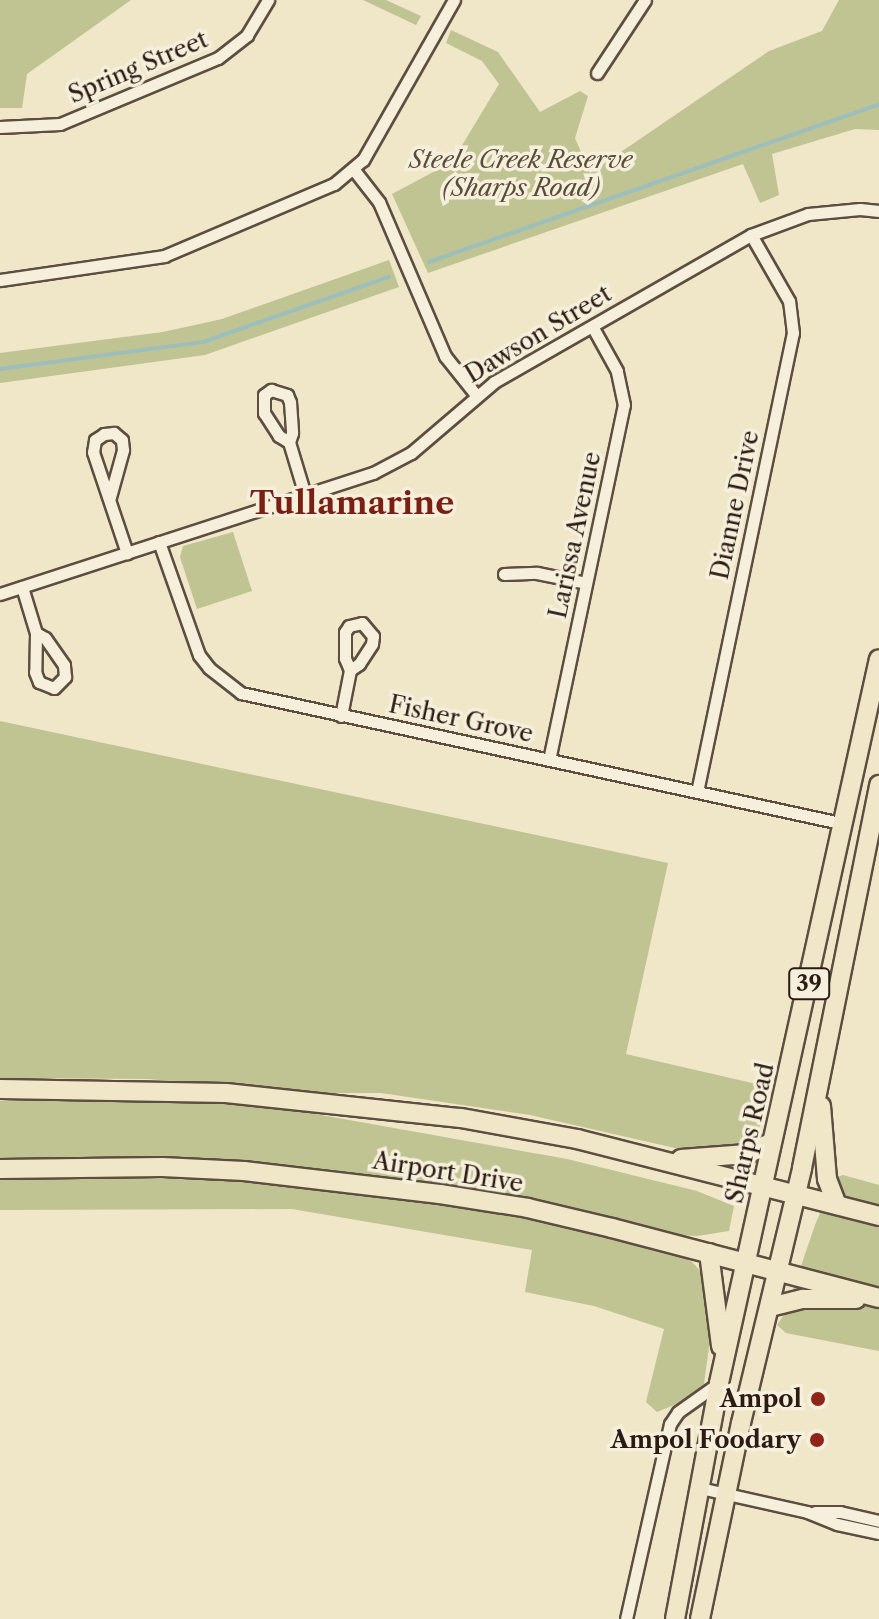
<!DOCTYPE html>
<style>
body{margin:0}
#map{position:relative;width:879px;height:1619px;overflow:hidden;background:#f0e6c8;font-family:"Libre Caslon Text",serif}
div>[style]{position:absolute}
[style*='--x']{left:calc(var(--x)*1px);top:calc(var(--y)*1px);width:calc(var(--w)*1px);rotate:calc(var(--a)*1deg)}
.green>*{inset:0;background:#c0c392}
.stream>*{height:4px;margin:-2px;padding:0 2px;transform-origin:2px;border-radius:2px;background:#9cbebc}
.roads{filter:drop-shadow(2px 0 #5c4e41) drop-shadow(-2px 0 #5c4e41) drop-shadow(0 2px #5c4e41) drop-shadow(0 -2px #5c4e41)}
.minor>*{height:11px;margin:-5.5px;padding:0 5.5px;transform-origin:5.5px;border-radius:5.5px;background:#f5efdb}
.primary>*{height:18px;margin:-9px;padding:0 9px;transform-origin:9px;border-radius:9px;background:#f0e6c8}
.dots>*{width:22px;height:22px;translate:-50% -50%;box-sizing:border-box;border:4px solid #f5efdb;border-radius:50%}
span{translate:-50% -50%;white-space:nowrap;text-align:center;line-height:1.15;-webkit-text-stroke:7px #f5efdb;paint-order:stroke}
.shield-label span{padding:2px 6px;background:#f5efdb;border:2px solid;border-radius:6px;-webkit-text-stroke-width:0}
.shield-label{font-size:22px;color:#2b1b14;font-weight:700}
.street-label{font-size:24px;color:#2b1b14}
.park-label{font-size:24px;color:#584d3a;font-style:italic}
.poi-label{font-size:24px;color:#2b1b14;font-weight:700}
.right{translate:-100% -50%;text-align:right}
.district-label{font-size:32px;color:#7a1f14;font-weight:700}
</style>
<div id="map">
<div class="green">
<i style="clip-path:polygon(0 0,131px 0,27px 74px,22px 108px,0 108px)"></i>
<i style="clip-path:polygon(363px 0,386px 0,421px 16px,416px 25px)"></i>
<i style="clip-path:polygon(839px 0,879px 0,879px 130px,855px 129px,772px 154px,779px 195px,760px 203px,743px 164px,428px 273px,392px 194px,452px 162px,499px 84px,482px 61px,446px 43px,451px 30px,498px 52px,540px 112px,580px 91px,588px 96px,575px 138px,590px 173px,769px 51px,822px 31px)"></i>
<i style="clip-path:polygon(389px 260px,399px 287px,205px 355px,0 383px,0 353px,163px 332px,222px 319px)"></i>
<i style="clip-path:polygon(233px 532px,252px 591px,197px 609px,180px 557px,183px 546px)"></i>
<i style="clip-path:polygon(0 721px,668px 863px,626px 1054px,770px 1087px,765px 1118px,750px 1142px,729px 1152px,688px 1151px,530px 1115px,381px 1093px,331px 1093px,147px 1079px,0 1078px)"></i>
<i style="clip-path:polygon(151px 1099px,254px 1103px,567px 1159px,697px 1191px,734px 1206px,729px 1231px,697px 1236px,672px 1235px,454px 1189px,0 1164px,0 1101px)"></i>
<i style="clip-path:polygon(843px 1175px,879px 1185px,879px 1351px,786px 1333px,777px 1325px,785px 1313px,815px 1225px,835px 1178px)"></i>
<i style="clip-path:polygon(101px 1176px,251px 1182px,387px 1195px,543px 1222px,677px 1254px,692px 1262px,706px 1277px,713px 1317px,704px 1384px,679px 1403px,657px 1412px,646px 1402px,664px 1329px,594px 1306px,525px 1292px,532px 1250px,292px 1209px,0 1210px,0 1180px)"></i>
</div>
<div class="stream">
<i style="--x:429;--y:262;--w:477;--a:-19.3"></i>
<i style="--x:0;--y:369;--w:205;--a:-7.6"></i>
<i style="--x:203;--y:342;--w:197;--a:-19.3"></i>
</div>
<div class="roads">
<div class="minor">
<i style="--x:597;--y:73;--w:87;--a:-56.7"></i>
<i style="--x:0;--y:127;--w:60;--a:-2.9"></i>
<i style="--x:60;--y:124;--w:171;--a:-22.7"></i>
<i style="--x:218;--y:58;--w:37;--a:-38"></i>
<i style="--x:247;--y:35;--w:41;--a:-59"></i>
<i style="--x:354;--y:170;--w:41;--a:52"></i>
<i style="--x:379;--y:202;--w:168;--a:66.8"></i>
<i style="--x:445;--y:356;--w:50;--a:51.5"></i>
<i style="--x:0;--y:280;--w:166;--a:-8.3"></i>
<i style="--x:164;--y:256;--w:185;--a:-23"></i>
<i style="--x:334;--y:184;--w:38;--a:-40"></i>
<i style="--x:363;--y:160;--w:184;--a:-60.4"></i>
<i style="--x:289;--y:442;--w:12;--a:-149"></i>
<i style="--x:279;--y:436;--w:27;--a:-123"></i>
<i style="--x:264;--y:413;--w:18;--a:-90"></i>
<i style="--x:264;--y:395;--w:9;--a:-36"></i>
<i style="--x:271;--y:390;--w:17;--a:17"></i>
<i style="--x:287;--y:395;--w:8;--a:67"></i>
<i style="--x:290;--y:402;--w:31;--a:86"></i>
<i style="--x:292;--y:433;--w:9;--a:108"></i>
<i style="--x:289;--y:442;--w:55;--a:73.2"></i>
<i style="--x:110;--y:497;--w:49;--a:-74.5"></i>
<i style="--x:123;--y:450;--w:10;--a:-96"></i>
<i style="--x:122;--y:440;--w:11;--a:-139"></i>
<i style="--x:114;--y:433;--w:10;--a:174"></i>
<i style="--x:104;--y:434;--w:11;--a:146"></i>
<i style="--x:95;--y:440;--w:12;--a:99"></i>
<i style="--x:93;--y:452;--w:107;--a:71.4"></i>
<i style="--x:159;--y:542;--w:120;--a:70.5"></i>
<i style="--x:199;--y:655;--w:16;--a:52"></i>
<i style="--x:209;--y:668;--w:41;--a:38"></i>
<i style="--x:241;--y:693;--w:618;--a:12.24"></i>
<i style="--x:504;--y:574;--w:33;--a:-2"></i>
<i style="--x:537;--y:573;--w:50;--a:11.5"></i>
<i style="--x:22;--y:587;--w:48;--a:73.1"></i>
<i style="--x:36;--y:633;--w:39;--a:91"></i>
<i style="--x:35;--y:672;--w:11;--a:68"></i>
<i style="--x:39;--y:682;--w:16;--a:22"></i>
<i style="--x:54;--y:688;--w:16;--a:-45"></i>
<i style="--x:65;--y:677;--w:12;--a:-95"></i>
<i style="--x:64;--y:665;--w:33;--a:-125"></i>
<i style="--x:45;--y:638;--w:10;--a:-151"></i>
<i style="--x:0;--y:594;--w:392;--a:-18"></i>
<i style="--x:373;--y:473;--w:43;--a:-27.8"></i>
<i style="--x:411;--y:453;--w:109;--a:-40.5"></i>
<i style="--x:494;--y:382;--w:296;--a:-29.8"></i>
<i style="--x:751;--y:235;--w:61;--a:-20.2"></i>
<i style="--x:808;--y:214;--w:52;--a:-5.5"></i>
<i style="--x:860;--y:209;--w:19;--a:6"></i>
<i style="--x:341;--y:716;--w:47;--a:-78.9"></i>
<i style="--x:350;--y:670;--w:13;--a:-113"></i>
<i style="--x:345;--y:658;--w:26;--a:-90"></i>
<i style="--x:345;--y:632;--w:7;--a:-56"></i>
<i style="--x:349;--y:626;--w:13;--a:-13"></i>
<i style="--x:362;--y:623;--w:17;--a:50"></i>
<i style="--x:373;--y:636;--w:8;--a:97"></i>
<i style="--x:372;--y:644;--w:24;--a:123"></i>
<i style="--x:359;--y:664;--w:11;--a:146"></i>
<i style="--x:549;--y:760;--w:363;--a:-78.1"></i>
<i style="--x:624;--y:405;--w:35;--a:-102"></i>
<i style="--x:617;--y:371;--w:51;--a:-119.1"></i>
<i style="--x:697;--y:792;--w:469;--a:-78.2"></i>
<i style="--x:793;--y:333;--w:32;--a:-97"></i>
<i style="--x:789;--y:301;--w:76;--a:-119.9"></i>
<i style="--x:700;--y:1488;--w:110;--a:12.6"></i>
<i style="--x:807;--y:1512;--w:32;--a:22"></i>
<i style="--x:837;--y:1524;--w:43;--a:12.1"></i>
<i style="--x:815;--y:1512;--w:25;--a:0"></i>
<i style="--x:840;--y:1512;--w:40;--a:13"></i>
<i style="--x:626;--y:1619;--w:200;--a:-77.3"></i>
<i style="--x:670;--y:1424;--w:14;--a:-56"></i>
<i style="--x:678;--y:1412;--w:50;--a:-35.3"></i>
</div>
<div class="primary">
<i style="--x:0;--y:1089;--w:226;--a:1"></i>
<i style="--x:226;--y:1093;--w:236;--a:6.1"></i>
<i style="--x:461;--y:1118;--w:118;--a:10.3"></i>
<i style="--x:577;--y:1139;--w:312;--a:14.3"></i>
<i style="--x:821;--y:1106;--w:73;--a:85.3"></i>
<i style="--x:827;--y:1179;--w:28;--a:69"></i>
<i style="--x:681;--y:1159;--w:66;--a:-4.3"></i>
<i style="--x:747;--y:1154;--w:26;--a:-25"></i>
<i style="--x:0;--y:1169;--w:162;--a:-0.7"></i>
<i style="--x:162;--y:1167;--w:82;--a:2.8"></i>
<i style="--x:244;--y:1171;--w:197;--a:6.7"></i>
<i style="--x:440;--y:1194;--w:89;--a:9"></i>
<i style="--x:528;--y:1208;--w:86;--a:13.4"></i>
<i style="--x:612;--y:1228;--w:276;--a:14.7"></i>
<i style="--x:709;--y:1253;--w:94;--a:82.6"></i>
<i style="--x:770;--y:1307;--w:34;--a:-14"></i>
<i style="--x:803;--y:1299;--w:53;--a:0"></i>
<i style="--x:675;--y:1619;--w:240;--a:-79.4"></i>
<i style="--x:719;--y:1383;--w:741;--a:-77.54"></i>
<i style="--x:700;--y:1619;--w:200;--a:-78.2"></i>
<i style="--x:741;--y:1423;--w:262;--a:-76.5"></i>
<i style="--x:802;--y:1168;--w:391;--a:-78.6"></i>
</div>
</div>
<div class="dots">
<i style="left:818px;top:1399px;background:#8f2418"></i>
<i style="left:817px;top:1440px;background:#8f2418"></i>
</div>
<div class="shield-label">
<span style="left:809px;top:984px">39</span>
</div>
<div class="street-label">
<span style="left:138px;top:67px;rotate:-23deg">Spring Street</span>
<span style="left:538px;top:334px;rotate:-31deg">Dawson Street</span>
<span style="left:735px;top:505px;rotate:-78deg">Dianne Drive</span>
<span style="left:575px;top:535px;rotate:-78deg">Larissa Avenue</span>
<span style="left:461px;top:719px;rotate:12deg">Fisher Grove</span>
<span style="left:750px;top:1133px;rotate:-77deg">Sharps Road</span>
<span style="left:448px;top:1172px;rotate:9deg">Airport Drive</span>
</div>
<div class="park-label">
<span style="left:521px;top:174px">Steele Creek Reserve<br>(Sharps Road)</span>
</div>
<div class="poi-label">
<span class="right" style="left:802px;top:1399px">Ampol</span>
<span class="right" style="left:801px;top:1440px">Ampol Foodary</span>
</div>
<div class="district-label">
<span style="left:352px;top:503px">Tullamarine</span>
</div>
</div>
